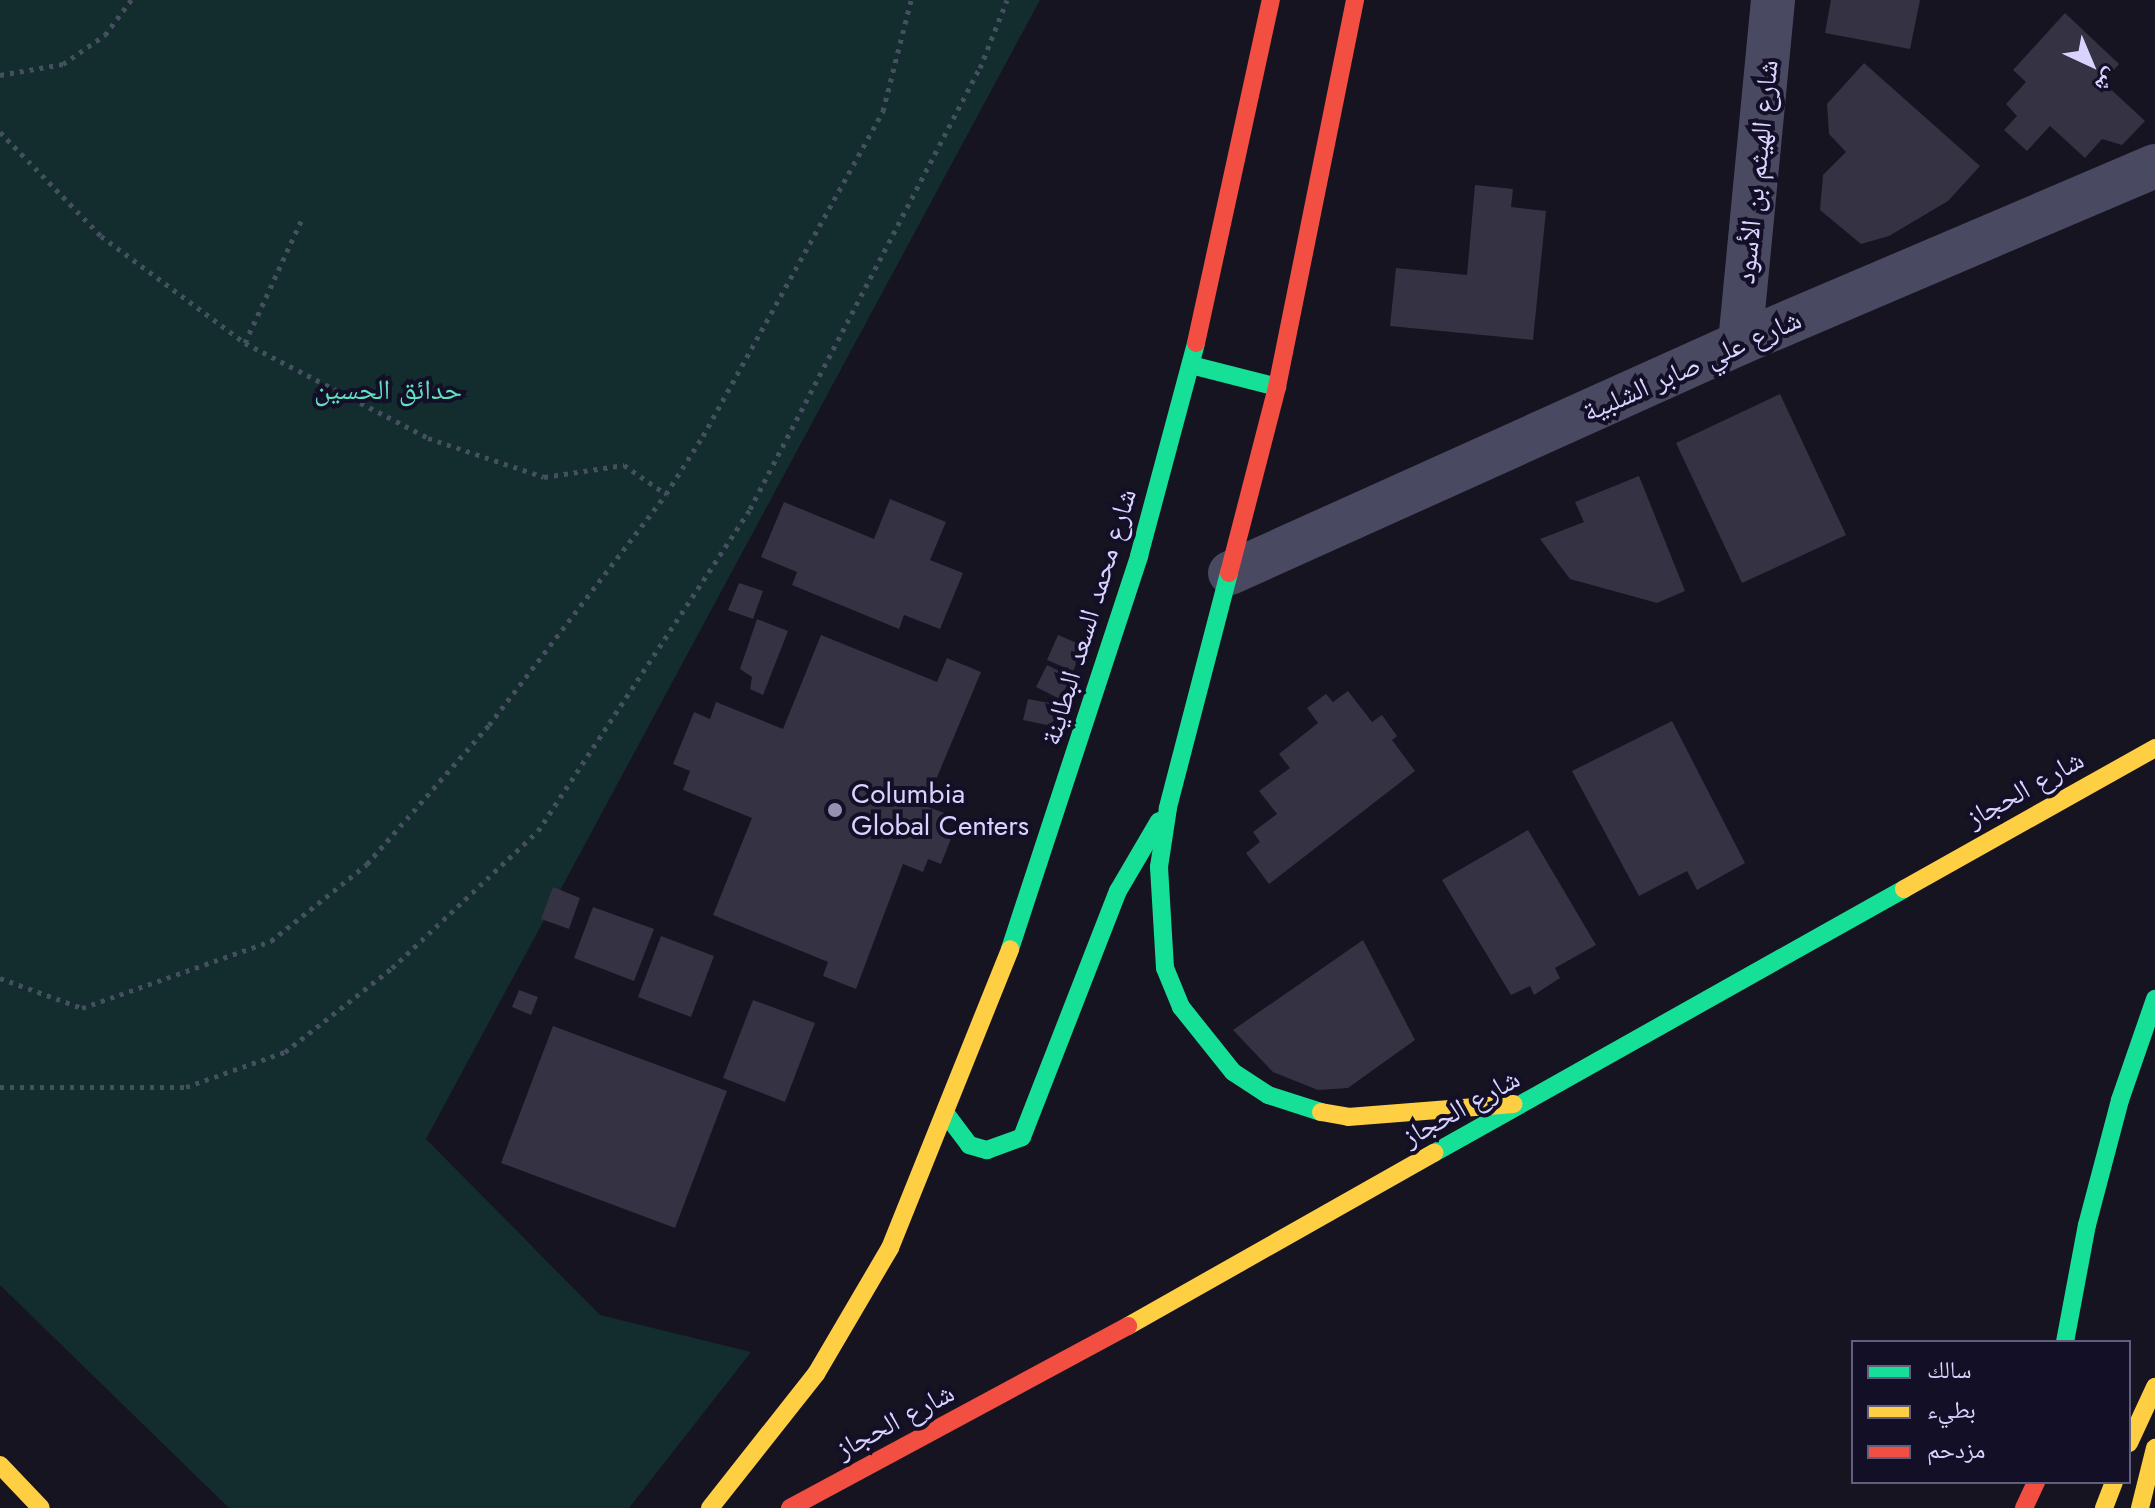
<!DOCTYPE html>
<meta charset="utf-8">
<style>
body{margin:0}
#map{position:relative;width:2155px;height:1508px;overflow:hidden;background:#161421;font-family:Jost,"Noto Naskh Arabic",sans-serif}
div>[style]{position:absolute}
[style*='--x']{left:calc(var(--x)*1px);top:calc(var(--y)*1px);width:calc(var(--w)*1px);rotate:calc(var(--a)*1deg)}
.green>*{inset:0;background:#132c2d}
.building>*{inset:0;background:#343243}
.path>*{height:5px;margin-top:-2.5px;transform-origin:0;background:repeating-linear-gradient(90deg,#44505f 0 4px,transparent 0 10px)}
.street>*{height:44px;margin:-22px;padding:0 22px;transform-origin:22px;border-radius:22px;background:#4a4962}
.fast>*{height:18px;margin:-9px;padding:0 9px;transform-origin:9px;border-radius:9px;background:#16e098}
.slow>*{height:18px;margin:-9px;padding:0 9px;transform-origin:9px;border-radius:9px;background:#ffcf43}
.jam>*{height:18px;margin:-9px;padding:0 9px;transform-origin:9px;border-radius:9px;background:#f24e42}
.dots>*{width:22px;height:22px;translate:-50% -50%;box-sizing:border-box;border:4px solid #130f26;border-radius:50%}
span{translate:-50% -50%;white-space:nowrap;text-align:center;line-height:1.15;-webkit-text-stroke:8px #130f26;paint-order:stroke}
.street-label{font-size:28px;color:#d9d4ff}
.park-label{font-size:28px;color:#5fe0c0}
.poi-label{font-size:28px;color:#d9d4ff}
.left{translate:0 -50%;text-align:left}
.legend{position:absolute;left:1851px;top:1340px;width:280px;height:144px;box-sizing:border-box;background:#130f26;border:2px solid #625e7d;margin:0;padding:10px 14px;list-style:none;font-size:24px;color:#d9d4ff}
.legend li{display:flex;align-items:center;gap:16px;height:40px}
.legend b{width:40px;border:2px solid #625e7d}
.north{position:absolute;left:2051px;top:24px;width:80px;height:80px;-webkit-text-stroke:6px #130f26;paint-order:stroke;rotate:136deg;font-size:22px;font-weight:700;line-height:32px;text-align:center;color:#d9d4ff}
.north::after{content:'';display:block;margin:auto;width:28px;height:36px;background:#d9d4ff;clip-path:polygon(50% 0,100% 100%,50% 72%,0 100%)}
</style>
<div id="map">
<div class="green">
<i style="clip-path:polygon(0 0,1040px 0,426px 1139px,600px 1315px,751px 1352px,629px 1508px,229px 1508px,0 1285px)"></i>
</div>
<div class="building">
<i style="clip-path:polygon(1831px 0,1920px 0,1910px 49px,1825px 33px)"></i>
<i style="clip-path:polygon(2065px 13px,2119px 64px,2103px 82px,2145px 121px,2122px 145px,2102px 139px,2085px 158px,2050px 126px,2027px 151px,2004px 130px,2017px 116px,2006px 104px,2026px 82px,2013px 70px)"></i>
<i style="clip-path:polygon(1864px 63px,1980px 166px,1948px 201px,1889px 236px,1861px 244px,1820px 210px,1823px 175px,1846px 152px,1829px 134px,1827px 104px)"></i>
<i style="clip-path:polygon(1475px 185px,1513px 189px,1511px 207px,1546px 211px,1533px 340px,1390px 326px,1396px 268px,1467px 275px)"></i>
<i style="clip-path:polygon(1780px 394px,1846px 535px,1742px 583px,1676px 443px)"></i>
<i style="clip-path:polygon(1639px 476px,1685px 591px,1657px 603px,1570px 579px,1540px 539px,1584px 522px,1575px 502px)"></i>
<i style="clip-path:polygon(890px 499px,946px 522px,930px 560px,963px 573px,940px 629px,904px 615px,899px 629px,792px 585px,797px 572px,761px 557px,784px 502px,874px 539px)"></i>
<i style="clip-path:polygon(739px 583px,763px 591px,753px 619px,728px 610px)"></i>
<i style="clip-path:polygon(757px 619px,788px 631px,763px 695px,750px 689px,752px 677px,740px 669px)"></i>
<i style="clip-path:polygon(821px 635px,937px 682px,947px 658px,981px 672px,925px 806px,947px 814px,942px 826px,954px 831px,941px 864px,928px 859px,923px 872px,903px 864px,856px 989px,823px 976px,828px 962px,713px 915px,752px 818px,683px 790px,690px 771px,673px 764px,694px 712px,710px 719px,716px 702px,783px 729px)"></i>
<i style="clip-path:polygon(1058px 635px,1084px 646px,1073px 671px,1047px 660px)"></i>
<i style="clip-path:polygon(1047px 665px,1071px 677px,1060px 699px,1036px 687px)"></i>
<i style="clip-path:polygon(1348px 691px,1372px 722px,1382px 715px,1397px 736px,1392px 740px,1415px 771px,1269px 884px,1246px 853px,1260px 842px,1253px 832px,1277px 814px,1259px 791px,1290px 768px,1279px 754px,1318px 723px,1307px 708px,1326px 694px,1333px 702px)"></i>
<i style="clip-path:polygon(1028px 699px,1060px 705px,1056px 727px,1023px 720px)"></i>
<i style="clip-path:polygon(1672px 721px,1745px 863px,1697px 890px,1687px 871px,1639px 896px,1572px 771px)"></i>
<i style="clip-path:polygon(1528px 830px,1596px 945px,1555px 968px,1560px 978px,1534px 995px,1530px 986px,1511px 995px,1442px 880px)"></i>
<i style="clip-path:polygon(553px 887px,580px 898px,569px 929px,541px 919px)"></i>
<i style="clip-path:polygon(593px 907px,654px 929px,634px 981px,574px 958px)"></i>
<i style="clip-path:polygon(661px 936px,714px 956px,691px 1017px,638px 997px)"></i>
<i style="clip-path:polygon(1363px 940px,1415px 1040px,1348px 1088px,1318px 1090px,1273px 1072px,1233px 1030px)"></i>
<i style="clip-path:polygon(519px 990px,538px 997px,531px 1015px,512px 1007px)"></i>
<i style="clip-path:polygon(753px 1000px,815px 1023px,785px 1102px,723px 1078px)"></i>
<i style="clip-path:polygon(553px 1026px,727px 1091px,675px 1228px,501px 1163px)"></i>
</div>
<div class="path">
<i style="--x:0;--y:75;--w:64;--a:-9.9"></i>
<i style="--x:63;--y:64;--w:51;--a:-34.6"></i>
<i style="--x:105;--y:35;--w:44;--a:-53.4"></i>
<i style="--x:0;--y:132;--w:145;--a:45.8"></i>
<i style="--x:101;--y:236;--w:179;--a:36.6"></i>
<i style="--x:301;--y:221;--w:134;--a:114.7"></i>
<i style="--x:245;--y:343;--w:206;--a:27.4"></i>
<i style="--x:428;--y:438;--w:122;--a:18.6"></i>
<i style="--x:544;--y:477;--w:81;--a:-8.5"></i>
<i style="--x:624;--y:465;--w:51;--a:34.6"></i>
<i style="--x:0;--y:978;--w:87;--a:20.1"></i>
<i style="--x:82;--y:1008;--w:201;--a:-19.5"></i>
<i style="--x:271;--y:941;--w:123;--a:-38.7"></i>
<i style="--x:367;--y:864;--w:185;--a:-48.7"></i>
<i style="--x:489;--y:725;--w:291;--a:-52.5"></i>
<i style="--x:666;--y:494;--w:69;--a:-57.5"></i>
<i style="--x:703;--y:436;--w:372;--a:-61"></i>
<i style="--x:883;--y:111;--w:114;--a:-75.8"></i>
<i style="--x:0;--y:1087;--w:186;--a:0"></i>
<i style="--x:186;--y:1087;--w:105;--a:-19.5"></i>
<i style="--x:285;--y:1052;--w:136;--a:-38.1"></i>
<i style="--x:392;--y:968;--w:200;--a:-43.2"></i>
<i style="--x:538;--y:831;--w:386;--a:-56.6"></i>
<i style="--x:750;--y:509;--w:497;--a:-62.5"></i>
<i style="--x:980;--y:68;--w:73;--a:-68.3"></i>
</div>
<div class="street">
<i style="--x:1740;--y:343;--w:345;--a:-84.5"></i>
<i style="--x:1230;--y:573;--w:559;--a:-24.27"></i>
<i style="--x:1740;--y:343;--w:451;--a:-23.1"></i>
</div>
<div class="fast">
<i style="--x:1191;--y:365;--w:89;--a:14.3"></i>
<i style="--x:1229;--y:573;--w:243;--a:104.6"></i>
<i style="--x:1168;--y:808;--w:60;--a:98.7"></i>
<i style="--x:1159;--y:867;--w:101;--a:86.6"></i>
<i style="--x:1165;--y:968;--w:42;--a:67.7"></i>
<i style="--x:1181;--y:1007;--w:83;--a:51.3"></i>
<i style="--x:1233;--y:1072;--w:42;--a:33.3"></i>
<i style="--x:1268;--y:1095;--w:56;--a:17.8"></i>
<i style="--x:1010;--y:949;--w:414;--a:-71.8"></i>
<i style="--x:1139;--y:556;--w:220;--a:-75"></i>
<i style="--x:946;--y:1114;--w:39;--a:53"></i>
<i style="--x:969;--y:1145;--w:19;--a:16"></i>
<i style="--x:987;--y:1150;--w:37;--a:-20"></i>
<i style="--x:1022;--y:1137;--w:264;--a:-68.7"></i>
<i style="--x:1118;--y:891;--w:81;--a:-59.6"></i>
<i style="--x:1434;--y:1153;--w:539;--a:-29.32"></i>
<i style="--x:2065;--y:1342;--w:119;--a:-79.4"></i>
<i style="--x:2087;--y:1225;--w:129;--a:-75.2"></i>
<i style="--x:2120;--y:1100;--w:107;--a:-70.9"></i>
</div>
<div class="slow">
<i style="--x:1904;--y:889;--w:288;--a:-29.3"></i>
<i style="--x:1321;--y:1112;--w:27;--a:10"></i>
<i style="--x:1348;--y:1117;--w:166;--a:-4.5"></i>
<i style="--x:1128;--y:1326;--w:352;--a:-29.5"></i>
<i style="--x:2129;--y:1443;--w:62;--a:-65.1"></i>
<i style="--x:0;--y:1465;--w:59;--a:46.4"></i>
<i style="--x:710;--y:1508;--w:171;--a:-51.7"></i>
<i style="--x:816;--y:1374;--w:146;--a:-59.6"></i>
<i style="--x:890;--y:1248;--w:322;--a:-68.1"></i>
<i style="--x:2104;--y:1508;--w:28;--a:-69"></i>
<i style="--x:2140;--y:1508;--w:62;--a:-76"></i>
</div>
<div class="jam">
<i style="--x:1196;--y:343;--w:351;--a:-77.7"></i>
<i style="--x:1229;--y:573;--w:192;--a:-75.5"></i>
<i style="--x:1277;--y:387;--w:395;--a:-78.6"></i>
<i style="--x:790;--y:1508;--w:384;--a:-28.3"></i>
<i style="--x:2024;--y:1508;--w:29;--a:-65"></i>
</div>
<div class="dots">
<i style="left:835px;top:810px;background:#9591b1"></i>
</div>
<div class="street-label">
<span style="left:1757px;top:172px;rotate:-84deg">شارع الهيثم بن الأسود</span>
<span style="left:1692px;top:366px;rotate:-24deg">شارع علي صابر الشلبية</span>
<span style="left:1089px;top:617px;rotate:-73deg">شارع محمد السعد البطاينة</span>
<span style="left:2025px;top:789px;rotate:-29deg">شارع الحجاز</span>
<span style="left:1461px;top:1108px;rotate:-29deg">شارع الحجاز</span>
<span style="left:895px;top:1421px;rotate:-28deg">شارع الحجاز</span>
</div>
<div class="park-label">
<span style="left:388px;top:390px">حدائق الحسين</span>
</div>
<div class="poi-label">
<span class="left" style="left:851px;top:810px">Columbia<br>Global Centers</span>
</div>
<ul class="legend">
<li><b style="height:10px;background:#16e098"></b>سالك</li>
<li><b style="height:10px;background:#ffcf43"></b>بطيء</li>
<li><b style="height:10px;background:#f24e42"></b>مزدحم</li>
</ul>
<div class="north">ش</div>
</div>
